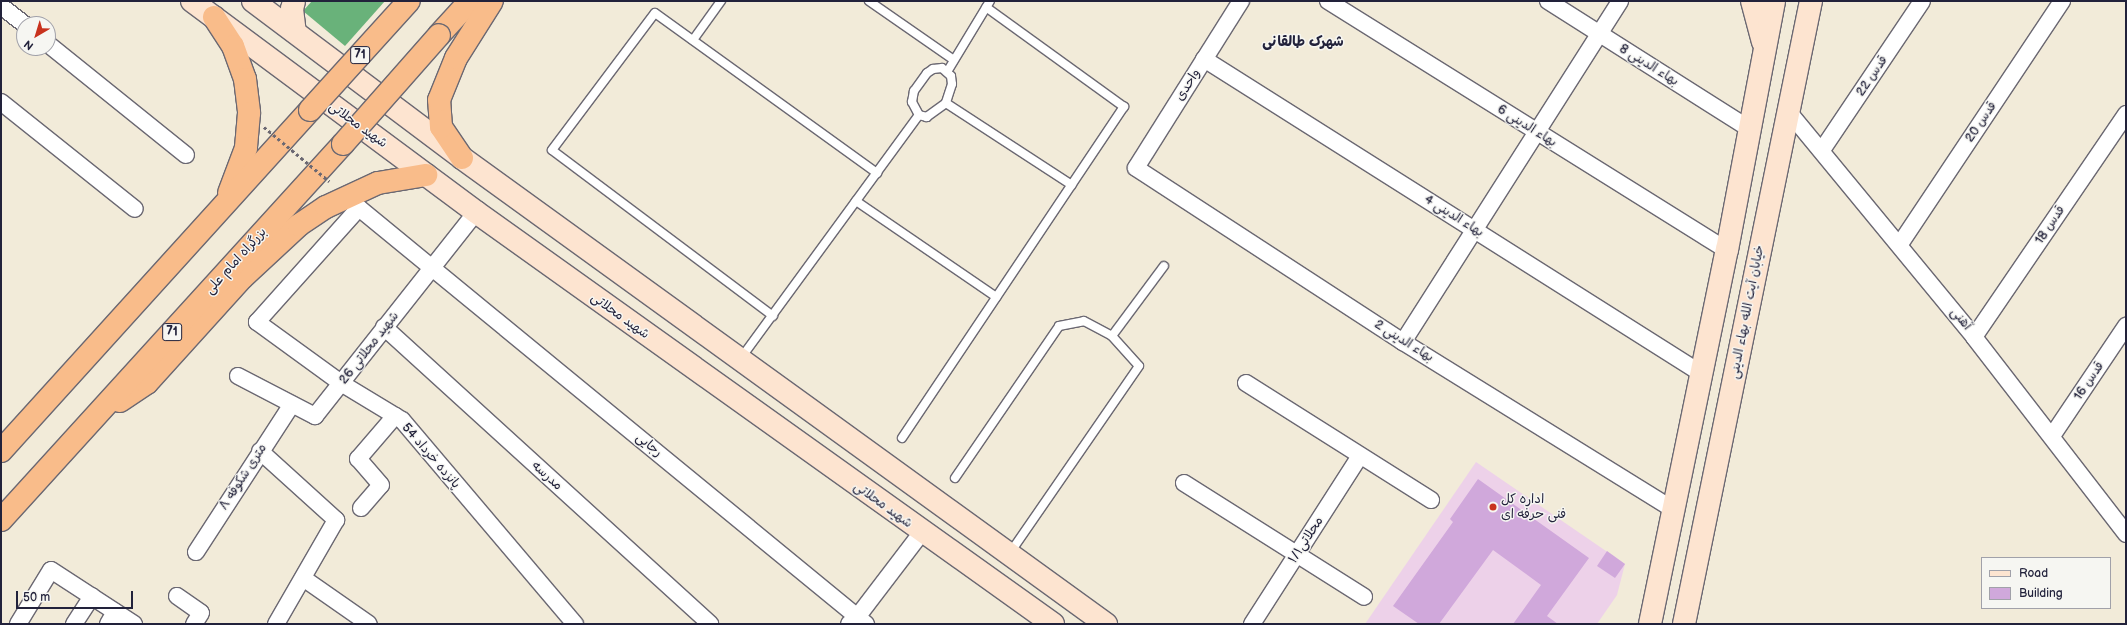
<!DOCTYPE html>
<meta charset="utf-8">
<style>
body{margin:0}
#map{position:relative;width:2127px;height:625px;overflow:hidden;background:#f2ebd9;font-family:"Balsamiq Sans","Playpen Sans Arabic",sans-serif}
div>[style]{position:absolute}
[style*='--x']{left:calc(var(--x)*1px);top:calc(var(--y)*1px);width:calc(var(--w)*1px);rotate:calc(var(--a)*1deg)}
.built>*{inset:0;background:#edd1e9}
.forest>*{inset:0;background:#69b27a}
.building>*{inset:0;background:#d0a8db}
.roads{filter:drop-shadow(1px 0 #6b6872) drop-shadow(-1px 0 #6b6872) drop-shadow(0 1px #6b6872) drop-shadow(0 -1px #6b6872)}
.service>*{height:8px;margin:-4px;padding:0 4px;transform-origin:4px;border-radius:4px;background:#fff}
.minor>*{height:16px;margin:-8px;padding:0 8px;transform-origin:8px;border-radius:8px;background:#fff}
.secondary>*{height:22px;margin:-11px;padding:0 11px;transform-origin:11px;border-radius:11px;background:#fde4d0}
.trunk>*{height:22px;margin:-11px;padding:0 11px;transform-origin:11px;border-radius:11px;background:#f9bc8a}
.path-bridge>*{height:2.5px;margin-top:-1.25px;transform-origin:0;background:repeating-linear-gradient(90deg,#6b6872 0 3px,transparent 0 6px)}
.bridges{filter:drop-shadow(1px 0 #6b6872) drop-shadow(-1px 0 #6b6872) drop-shadow(0 1px #6b6872) drop-shadow(0 -1px #6b6872)}
.trunk-bridge>*{height:22px;margin:-11px;padding:0 11px;transform-origin:11px;border-radius:11px;background:#f9bc8a}
.dots>*{width:11px;height:11px;translate:-50% -50%;box-sizing:border-box;border:2px solid #f6f6f2;border-radius:50%}
span{translate:-50% -50%;white-space:nowrap;text-align:center;line-height:1.15;-webkit-text-stroke:3px #f6f6f2;paint-order:stroke}
.shield-label span{padding:1px 3px;background:#f6f6f2;border:1px solid;border-radius:3px;-webkit-text-stroke-width:0}
.shield-label{font-size:12px;color:#22223b;font-weight:700}
.street-label{font-size:13px;color:#22223b}
.poi-label{font-size:13px;color:#22223b}
.left{translate:0 -50%;text-align:left}
.neighbourhood-label{font-size:14px;color:#22223b;font-weight:700}
.frame{position:absolute;inset:0;border:2px solid #22223b;pointer-events:none}
.legend{position:absolute;left:1981px;top:557px;width:130px;height:52px;box-sizing:border-box;background:#f6f6f2;border:1px solid #a1a1a9;margin:0;padding:5px 7px;list-style:none;font-size:12px;color:#22223b}
.legend li{display:flex;align-items:center;gap:8px;height:20px}
.legend b{width:20px;border:1px solid #a1a1a9}
.north{position:absolute;left:16px;top:16px;width:40px;height:40px;box-sizing:border-box;background:#f6f6f2;border:1px solid #a1a1a9;border-radius:50%;rotate:218deg;font-size:11px;font-weight:700;line-height:16px;text-align:center;color:#22223b}
.north::after{content:'';display:block;margin:auto;width:14px;height:18px;background:#c8321e;clip-path:polygon(50% 0,100% 100%,50% 72%,0 100%)}
.scale{position:absolute;left:16px;top:591px;width:117px;height:18px;box-sizing:border-box;border:2px solid #22223b;border-top:0;padding-left:5px;font-size:12px;line-height:14px;white-space:nowrap;color:#22223b;-webkit-text-stroke:3px #f6f6f2;paint-order:stroke}
</style>
<div id="map">
<div class="built">
<i style="clip-path:polygon(1476px 462px,1625px 564px,1617px 595px,1597px 624px,1365px 624px)"></i>
</div>
<div class="forest">
<i style="clip-path:polygon(312px 1px,385px 1px,345px 46px,303px 11px)"></i>
</div>
<div class="building">
<i style="clip-path:polygon(1478px 479px,1589px 558px,1547px 616px,1558px 624px,1513px 624px,1541px 585px,1493px 550px,1439px 624px,1419px 624px,1393px 606px,1453px 522px,1450px 519px)"></i>
<i style="clip-path:polygon(1607px 551px,1625px 564px,1615px 578px,1597px 566px)"></i>
</div>
<div class="roads">
<div class="service">
<i style="--x:869;--y:1;--w:103;--a:34.8"></i>
<i style="--x:693;--y:40;--w:48;--a:-54.3"></i>
<i style="--x:942;--y:68;--w:12;--a:42"></i>
<i style="--x:951;--y:76;--w:8;--a:83"></i>
<i style="--x:952;--y:84;--w:20;--a:108"></i>
<i style="--x:946;--y:103;--w:24;--a:144"></i>
<i style="--x:927;--y:117;--w:8;--a:-166"></i>
<i style="--x:919;--y:115;--w:15;--a:-118"></i>
<i style="--x:912;--y:102;--w:11;--a:-80"></i>
<i style="--x:914;--y:91;--w:22;--a:-54"></i>
<i style="--x:927;--y:73;--w:7;--a:-34"></i>
<i style="--x:933;--y:69;--w:9;--a:-6"></i>
<i style="--x:947;--y:72;--w:83;--a:-58.8"></i>
<i style="--x:946;--y:103;--w:150;--a:33.1"></i>
<i style="--x:856;--y:201;--w:170;--a:34.4"></i>
<i style="--x:773;--y:316;--w:276;--a:-143.1"></i>
<i style="--x:552;--y:150;--w:171;--a:-53.1"></i>
<i style="--x:655;--y:13;--w:274;--a:35.8"></i>
<i style="--x:1112;--y:336;--w:87;--a:-53.4"></i>
<i style="--x:741;--y:358;--w:301;--a:-53.8"></i>
<i style="--x:902;--y:438;--w:399;--a:-56.2"></i>
<i style="--x:1124;--y:107;--w:170;--a:-144.1"></i>
<i style="--x:955;--y:478;--w:184;--a:-55.6"></i>
<i style="--x:1059;--y:326;--w:25;--a:-11"></i>
<i style="--x:1084;--y:321;--w:32;--a:28"></i>
<i style="--x:1112;--y:336;--w:40;--a:48"></i>
<i style="--x:1139;--y:366;--w:227;--a:124.6"></i>
</div>
<div class="minor">
<i style="--x:1241;--y:1;--w:197;--a:122.2"></i>
<i style="--x:1136;--y:168;--w:319;--a:33.1"></i>
<i style="--x:1403;--y:342;--w:319;--a:31.8"></i>
<i style="--x:1328;--y:1;--w:470;--a:32"></i>
<i style="--x:1548;--y:1;--w:239;--a:32.4"></i>
<i style="--x:1;--y:6;--w:29;--a:38"></i>
<i style="--x:48;--y:44;--w:177;--a:38.8"></i>
<i style="--x:1204;--y:59;--w:589;--a:32.31"></i>
<i style="--x:1;--y:102;--w:171;--a:38.6"></i>
<i style="--x:1788;--y:111;--w:293;--a:50.5"></i>
<i style="--x:1974;--y:337;--w:249;--a:52.3"></i>
<i style="--x:1822;--y:150;--w:179;--a:-56.1"></i>
<i style="--x:1900;--y:244;--w:292;--a:-56.3"></i>
<i style="--x:384;--y:327;--w:441;--a:42.3"></i>
<i style="--x:1974;--y:337;--w:270;--a:-55.7"></i>
<i style="--x:1403;--y:342;--w:404;--a:-57.5"></i>
<i style="--x:238;--y:376;--w:87;--a:27.5"></i>
<i style="--x:315;--y:416;--w:260;--a:-51.7"></i>
<i style="--x:1246;--y:383;--w:219;--a:32.3"></i>
<i style="--x:2052;--y:436;--w:133;--a:-56.1"></i>
<i style="--x:260;--y:451;--w:103;--a:42.2"></i>
<i style="--x:336;--y:520;--w:120;--a:120"></i>
<i style="--x:1184;--y:483;--w:213;--a:32.3"></i>
<i style="--x:361;--y:508;--w:30;--a:-49"></i>
<i style="--x:381;--y:485;--w:35;--a:-131"></i>
<i style="--x:358;--y:459;--w:57;--a:-49.3"></i>
<i style="--x:196;--y:552;--w:176;--a:-57"></i>
<i style="--x:303;--y:578;--w:80;--a:34.9"></i>
<i style="--x:177;--y:596;--w:29;--a:35"></i>
<i style="--x:201;--y:613;--w:13;--a:122"></i>
<i style="--x:18;--y:624;--w:63;--a:-58.6"></i>
<i style="--x:51;--y:570;--w:99;--a:33"></i>
<i style="--x:74;--y:624;--w:33;--a:-57"></i>
<i style="--x:108;--y:624;--w:14;--a:-60"></i>
<i style="--x:575;--y:624;--w:267;--a:-130.3"></i>
<i style="--x:402;--y:420;--w:71;--a:-148.8"></i>
<i style="--x:341;--y:383;--w:104;--a:-144"></i>
<i style="--x:257;--y:322;--w:153;--a:-48.2"></i>
<i style="--x:359;--y:208;--w:656;--a:39.37"></i>
<i style="--x:849;--y:624;--w:12;--a:-42"></i>
<i style="--x:858;--y:616;--w:106;--a:-52.7"></i>
<i style="--x:1252;--y:624;--w:200;--a:-57.3"></i>
</div>
<div class="secondary">
<i style="--x:192;--y:1;--w:354;--a:36.6"></i>
<i style="--x:476;--y:212;--w:709;--a:35.53"></i>
<i style="--x:253;--y:1;--w:261;--a:36.9"></i>
<i style="--x:462;--y:158;--w:795;--a:35.89"></i>
<i style="--x:294;--y:1;--w:8;--a:104"></i>
<i style="--x:292;--y:9;--w:23;--a:83"></i>
<i style="--x:1752;--y:1;--w:42;--a:75"></i>
<i style="--x:1650;--y:624;--w:382;--a:-78.4"></i>
<i style="--x:1727;--y:250;--w:253;--a:-79.3"></i>
<i style="--x:1684;--y:624;--w:636;--a:-78.48"></i>
</div>
<div class="trunk">
<i style="--x:214;--y:17;--w:35;--a:57"></i>
<i style="--x:233;--y:46;--w:35;--a:70"></i>
<i style="--x:245;--y:79;--w:34;--a:83"></i>
<i style="--x:249;--y:113;--w:35;--a:95"></i>
<i style="--x:246;--y:148;--w:48;--a:110.7"></i>
<i style="--x:439;--y:35;--w:46;--a:-47.6"></i>
<i style="--x:462;--y:158;--w:37;--a:-124"></i>
<i style="--x:441;--y:127;--w:27;--a:-94"></i>
<i style="--x:439;--y:100;--w:45;--a:-68"></i>
<i style="--x:456;--y:58;--w:67;--a:-57.7"></i>
<i style="--x:120;--y:401;--w:32;--a:-34"></i>
<i style="--x:147;--y:383;--w:142;--a:-47.9"></i>
<i style="--x:242;--y:278;--w:78;--a:-42.9"></i>
<i style="--x:299;--y:225;--w:32;--a:-34"></i>
<i style="--x:326;--y:207;--w:57;--a:-24.8"></i>
<i style="--x:378;--y:183;--w:49;--a:-9.5"></i>
<i style="--x:1;--y:451;--w:460;--a:-47.8"></i>
<i style="--x:1;--y:520;--w:508;--a:-47.71"></i>
</div>
</div>
<div class="path-bridge">
<i style="--x:264;--y:127;--w:85;--a:39.7"></i>
</div>
<div class="bridges">
<div class="trunk-bridge">
<i style="--x:310;--y:110;--w:147;--a:-47.8"></i>
<i style="--x:343;--y:144;--w:145;--a:-48.6"></i>
</div>
</div>
<div class="dots">
<i style="left:1493px;top:507px;background:#c8321e"></i>
</div>
<div class="shield-label">
<span style="left:360px;top:55px">71</span>
<span style="left:172px;top:332px">71</span>
</div>
<div class="street-label">
<span style="left:1649px;top:65px;rotate:32deg">بهاء الدینی 8</span>
<span style="left:1872px;top:76px;rotate:-56deg">قدس 22</span>
<span style="left:1188px;top:85px;rotate:-58deg">واحدی</span>
<span style="left:1981px;top:122px;rotate:-56deg">قدس 20</span>
<span style="left:358px;top:125px;rotate:36deg">شهید محلاتی</span>
<span style="left:1527px;top:126px;rotate:32deg">بهاء الدینی 6</span>
<span style="left:1454px;top:216px;rotate:32deg">بهاء الدینی 4</span>
<span style="left:2050px;top:225px;rotate:-56deg">قدس 18</span>
<span style="left:236px;top:261px;rotate:-48deg">بزرگراه امام علی</span>
<span style="left:1747px;top:312px;rotate:-79deg">خیابان آیت الله بهاء الدینی</span>
<span style="left:620px;top:316px;rotate:36deg">شهید محلاتی</span>
<span style="left:1961px;top:319px;rotate:51deg">آهنی</span>
<span style="left:1404px;top:341px;rotate:32deg">بهاء الدینی 2</span>
<span style="left:369px;top:348px;rotate:-52deg">شهید محلاتی 26</span>
<span style="left:2089px;top:381px;rotate:-56deg">قدس 16</span>
<span style="left:649px;top:445px;rotate:39deg">رجایی</span>
<span style="left:431px;top:456px;rotate:49deg">پانزده خرداد 54</span>
<span style="left:547px;top:476px;rotate:42deg">مدرسه</span>
<span style="left:243px;top:477px;rotate:-57deg">۸ متری شکوفه</span>
<span style="left:883px;top:505px;rotate:36deg">شهید محلاتی</span>
<span style="left:1306px;top:540px;rotate:-57deg">محلاتی۱/۱</span>
</div>
<div class="poi-label">
<span class="left" style="left:1501px;top:507px">اداره کل<br>فنی حرفه ای</span>
</div>
<div class="neighbourhood-label">
<span style="left:1303px;top:42px">شهرک طالقانی</span>
</div>
<div class="frame"></div>
<ul class="legend">
<li><b style="height:5px;background:#fde4d0"></b>Road</li>
<li><b style="height:11px;background:#d0a8db"></b>Building</li>
</ul>
<div class="north">N</div>
<div class="scale">50 m</div>
</div>
